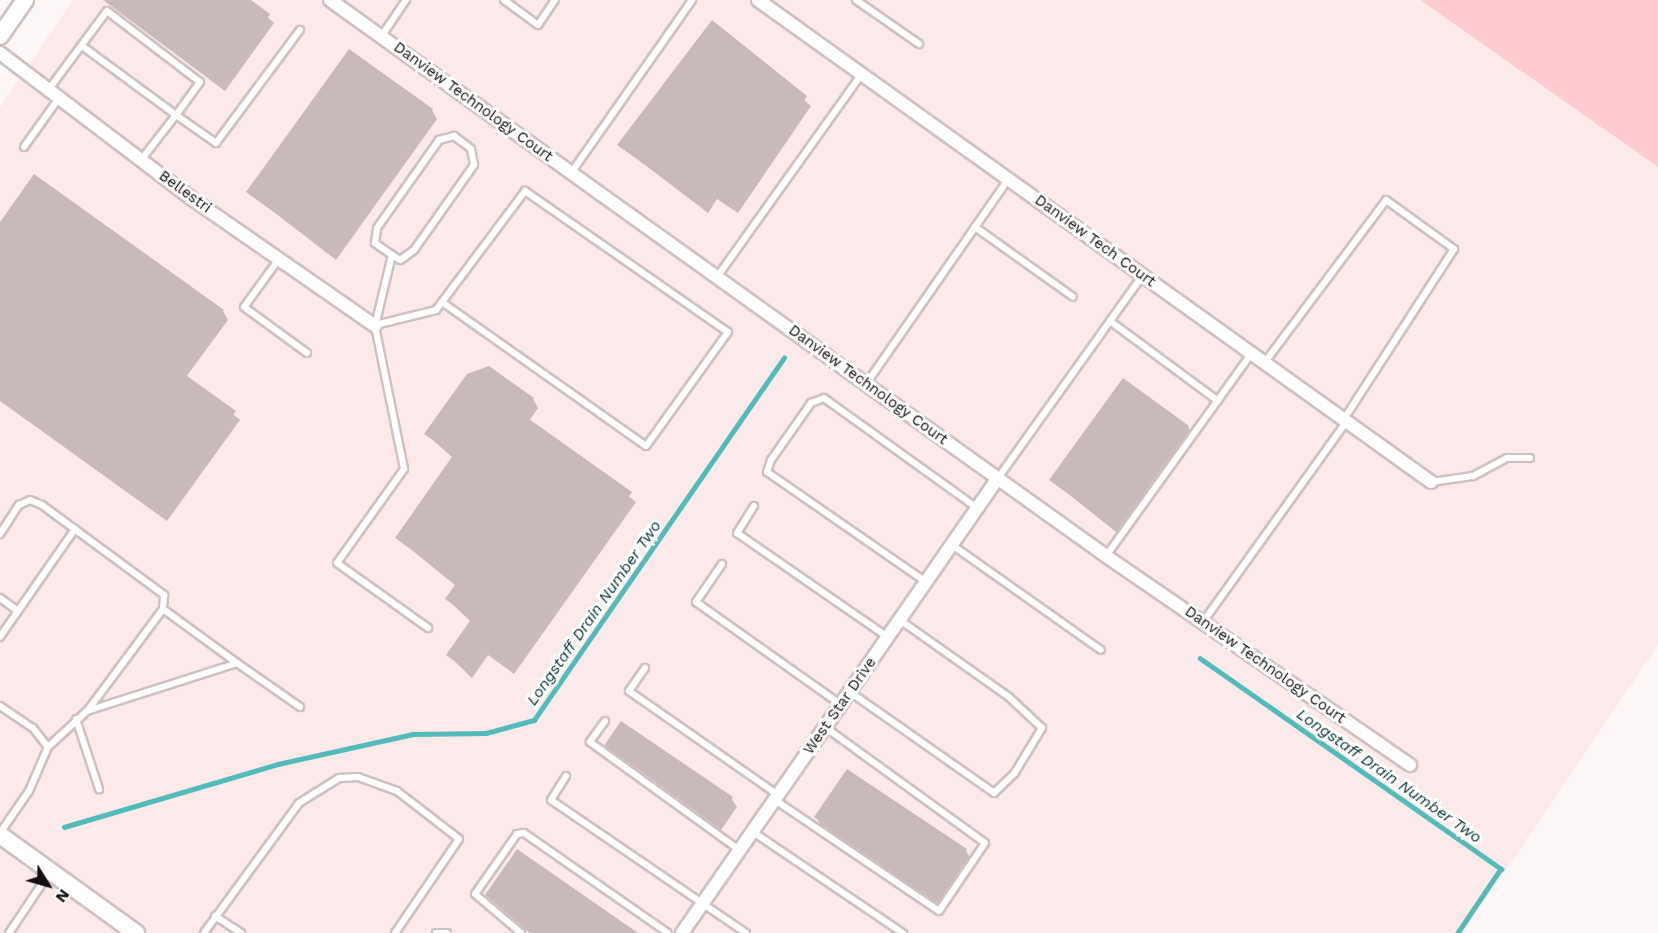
<!DOCTYPE html>
<style>
body{margin:0}
#map{position:relative;width:1658px;height:933px;overflow:hidden;background:#fdf7f8;font-family:"Work Sans",sans-serif}
div>[style]{position:absolute}
[style*='--x']{left:calc(var(--x)*1px);top:calc(var(--y)*1px);width:calc(var(--w)*1px);rotate:calc(var(--a)*1deg)}
.built>*{inset:0;background:#fce9ea}
.green>*{inset:0;background:#feccd1}
.shadow>*{inset:0;background:#0003}
.stream>*{height:4.5px;margin:-2.25px;padding:0 2.25px;transform-origin:2.25px;border-radius:2.25px;background:#53bbba}
.building>*{inset:0;background:#c8babb}
.roads{filter:drop-shadow(2px 0 #cfc1c2) drop-shadow(-2px 0 #cfc1c2) drop-shadow(0 2px #cfc1c2) drop-shadow(0 -2px #cfc1c2)}
.lane>*{height:6px;margin:-3px;padding:0 3px;transform-origin:3px;border-radius:3px;background:#fff}
.street>*{height:12px;margin:-6px;padding:0 6px;transform-origin:6px;border-radius:6px;background:#fff}
.secondary>*{height:16px;margin:-8px;padding:0 8px;transform-origin:8px;border-radius:8px;background:#fff}
span{translate:-50% -50%;white-space:nowrap;text-align:center;line-height:1.15;-webkit-text-stroke:6px #fff;paint-order:stroke}
.street-label{font-size:15px;color:#140f10}
.water-label{font-size:16px;color:#003232;font-style:italic}
.north{position:absolute;left:18px;top:855px;width:60px;height:60px;-webkit-text-stroke:4px #fff;paint-order:stroke;rotate:127deg;font-size:16px;font-weight:700;line-height:24px;text-align:center;color:#140f10}
.north::after{content:'';display:block;margin:auto;width:21px;height:27px;background:#140f10;clip-path:polygon(50% 0,100% 100%,50% 72%,0 100%)}
</style>
<div id="map">
<div class="built">
<i style="clip-path:polygon(73px 0,1420px 0,1658px 167px,1658px 645px,1463px 933px,0 933px,0 107px)"></i>
</div>
<div class="green">
<i style="clip-path:polygon(1420px 0,1658px 0,1658px 167px)"></i>
</div>
<div class="shadow">
<i style="clip-path:polygon(103px 0,249px 0,274px 23px,225px 91px)"></i>
<i style="clip-path:polygon(713px 22px,811px 106px,738px 213px,717px 199px,708px 213px,619px 145px)"></i>
<i style="clip-path:polygon(432px 110px,437px 119px,336px 260px,248px 192px)"></i>
<i style="clip-path:polygon(0 224px,223px 311px,228px 320px,186px 377px,240px 420px,167px 521px,0 401px)"></i>
<i style="clip-path:polygon(533px 399px,538px 408px,529px 421px,636px 502px,514px 674px,488px 655px,472px 678px,448px 655px,471px 622px,447px 599px,456px 586px,397px 538px,453px 458px,426px 434px)"></i>
<i style="clip-path:polygon(1188px 427px,1193px 435px,1121px 536px,1051px 480px)"></i>
<i style="clip-path:polygon(606px 746px,731px 798px,737px 807px,721px 830px)"></i>
<i style="clip-path:polygon(847px 771px,966px 851px,971px 859px,940px 906px,821px 826px,816px 817px)"></i>
<i style="clip-path:polygon(487px 895px,635px 933px,530px 933px)"></i>
</div>
<div class="stream">
<i style="--x:1200;--y:658;--w:368;--a:35"></i>
<i style="--x:1501;--y:869;--w:77;--a:123.9"></i>
<i style="--x:64;--y:827;--w:223;--a:-16.4"></i>
<i style="--x:278;--y:764;--w:138;--a:-12.5"></i>
<i style="--x:413;--y:734;--w:73;--a:-0.8"></i>
<i style="--x:486;--y:733;--w:50;--a:-15.2"></i>
<i style="--x:534;--y:720;--w:440;--a:-55.4"></i>
</div>
<div class="building">
<i style="clip-path:polygon(106px 0,251px 0,270px 14px,220px 83px)"></i>
<i style="clip-path:polygon(712px 20px,807px 96px,733px 205px,712px 192px,702px 205px,617px 145px)"></i>
<i style="clip-path:polygon(349px 49px,433px 109px,330px 252px,246px 192px)"></i>
<i style="clip-path:polygon(34px 174px,224px 310px,180px 371px,236px 411px,162px 513px,0 397px,0 222px)"></i>
<i style="clip-path:polygon(489px 366px,534px 398px,522px 414px,632px 492px,509px 666px,483px 647px,467px 670px,446px 655px,472px 618px,445px 599px,457px 582px,395px 538px,454px 454px,424px 434px,467px 374px)"></i>
<i style="clip-path:polygon(1123px 378px,1189px 426px,1115px 528px,1049px 480px)"></i>
<i style="clip-path:polygon(621px 721px,733px 797px,715px 822px,604px 746px)"></i>
<i style="clip-path:polygon(847px 769px,967px 849px,935px 898px,814px 817px)"></i>
<i style="clip-path:polygon(517px 849px,638px 933px,530px 933px,485px 895px)"></i>
</div>
<div class="roads">
<div class="lane">
<i style="--x:504;--y:0;--w:42;--a:36.3"></i>
<i style="--x:538;--y:25;--w:30;--a:-56"></i>
<i style="--x:856;--y:0;--w:77;--a:34.9"></i>
<i style="--x:381;--y:37;--w:45;--a:-56"></i>
<i style="--x:49;--y:89;--w:97;--a:-53.4"></i>
<i style="--x:107;--y:11;--w:117;--a:37.4"></i>
<i style="--x:200;--y:82;--w:41;--a:126"></i>
<i style="--x:176;--y:115;--w:117;--a:-143.7"></i>
<i style="--x:24;--y:147;--w:60;--a:-54.5"></i>
<i style="--x:141;--y:160;--w:57;--a:-52.1"></i>
<i style="--x:176;--y:115;--w:49;--a:35"></i>
<i style="--x:216;--y:143;--w:141;--a:-53.4"></i>
<i style="--x:571;--y:173;--w:211;--a:-55"></i>
<i style="--x:975;--y:227;--w:120;--a:35.5"></i>
<i style="--x:392;--y:255;--w:21;--a:-145"></i>
<i style="--x:375;--y:243;--w:15;--a:-82"></i>
<i style="--x:377;--y:228;--w:108;--a:-54.8"></i>
<i style="--x:439;--y:140;--w:16;--a:-15"></i>
<i style="--x:454;--y:136;--w:21;--a:37"></i>
<i style="--x:471;--y:149;--w:16;--a:79"></i>
<i style="--x:474;--y:165;--w:104;--a:125.2"></i>
<i style="--x:414;--y:250;--w:17;--a:144"></i>
<i style="--x:400;--y:260;--w:9;--a:-148"></i>
<i style="--x:392;--y:255;--w:73;--a:103.5"></i>
<i style="--x:375;--y:326;--w:146;--a:78.5"></i>
<i style="--x:404;--y:469;--w:115;--a:125.5"></i>
<i style="--x:337;--y:563;--w:112;--a:35.5"></i>
<i style="--x:279;--y:259;--w:59;--a:126.1"></i>
<i style="--x:244;--y:307;--w:78;--a:36.1"></i>
<i style="--x:717;--y:277;--w:249;--a:-54.5"></i>
<i style="--x:1110;--y:321;--w:134;--a:36.5"></i>
<i style="--x:375;--y:325;--w:63;--a:-13.8"></i>
<i style="--x:436;--y:310;--w:10;--a:-53"></i>
<i style="--x:442;--y:302;--w:139;--a:-53.2"></i>
<i style="--x:525;--y:191;--w:247;--a:34.8"></i>
<i style="--x:728;--y:332;--w:140;--a:125.7"></i>
<i style="--x:646;--y:446;--w:250;--a:-144.8"></i>
<i style="--x:1265;--y:362;--w:202;--a:-53.2"></i>
<i style="--x:1386;--y:200;--w:84;--a:35.8"></i>
<i style="--x:1454;--y:249;--w:202;--a:122.9"></i>
<i style="--x:866;--y:384;--w:249;--a:-55.2"></i>
<i style="--x:998;--y:478;--w:248;--a:-54.5"></i>
<i style="--x:1431;--y:482;--w:42;--a:-8.1"></i>
<i style="--x:1473;--y:476;--w:38;--a:-28"></i>
<i style="--x:1507;--y:458;--w:23;--a:0"></i>
<i style="--x:754;--y:506;--w:32;--a:122"></i>
<i style="--x:737;--y:533;--w:183;--a:34.6"></i>
<i style="--x:0;--y:534;--w:35;--a:-57"></i>
<i style="--x:19;--y:505;--w:12;--a:-24"></i>
<i style="--x:30;--y:500;--w:13;--a:23"></i>
<i style="--x:42;--y:505;--w:152;--a:36.4"></i>
<i style="--x:164;--y:595;--w:14;--a:94"></i>
<i style="--x:952;--y:545;--w:182;--a:35.2"></i>
<i style="--x:1106;--y:556;--w:249;--a:-54.3"></i>
<i style="--x:722;--y:564;--w:46;--a:124.4"></i>
<i style="--x:696;--y:602;--w:176;--a:35.3"></i>
<i style="--x:926;--y:582;--w:193;--a:-145.3"></i>
<i style="--x:767;--y:472;--w:13;--a:-72"></i>
<i style="--x:771;--y:460;--w:70;--a:-54.9"></i>
<i style="--x:811;--y:403;--w:14;--a:-21"></i>
<i style="--x:824;--y:398;--w:188;--a:35.7"></i>
<i style="--x:0;--y:598;--w:22;--a:36"></i>
<i style="--x:18;--y:611;--w:32;--a:125"></i>
<i style="--x:18;--y:611;--w:100;--a:-55.2"></i>
<i style="--x:1203;--y:622;--w:246;--a:-54.4"></i>
<i style="--x:645;--y:668;--w:28;--a:125"></i>
<i style="--x:629;--y:691;--w:182;--a:34.9"></i>
<i style="--x:850;--y:692;--w:176;--a:35"></i>
<i style="--x:994;--y:793;--w:28;--a:-44"></i>
<i style="--x:1014;--y:774;--w:54;--a:-58.7"></i>
<i style="--x:1042;--y:728;--w:45;--a:-136.8"></i>
<i style="--x:1009;--y:697;--w:133;--a:-144.8"></i>
<i style="--x:0;--y:706;--w:40;--a:34"></i>
<i style="--x:33;--y:728;--w:24;--a:52"></i>
<i style="--x:88;--y:710;--w:126;--a:-53.4"></i>
<i style="--x:163;--y:609;--w:92;--a:36.1"></i>
<i style="--x:76;--y:719;--w:74;--a:71.8"></i>
<i style="--x:605;--y:721;--w:26;--a:126"></i>
<i style="--x:590;--y:742;--w:184;--a:35.9"></i>
<i style="--x:566;--y:776;--w:28;--a:122"></i>
<i style="--x:551;--y:800;--w:236;--a:34.3"></i>
<i style="--x:775;--y:800;--w:198;--a:34.1"></i>
<i style="--x:939;--y:911;--w:82;--a:-55.9"></i>
<i style="--x:985;--y:843;--w:198;--a:-144.1"></i>
<i style="--x:753;--y:832;--w:181;--a:34"></i>
<i style="--x:0;--y:833;--w:51;--a:-55.4"></i>
<i style="--x:29;--y:791;--w:48;--a:-66.6"></i>
<i style="--x:48;--y:747;--w:53;--a:-42.7"></i>
<i style="--x:87;--y:711;--w:157;--a:-17.7"></i>
<i style="--x:237;--y:663;--w:77;--a:34.9"></i>
<i style="--x:215;--y:916;--w:31;--a:33"></i>
<i style="--x:9;--y:933;--w:73;--a:-56.1"></i>
<i style="--x:204;--y:933;--w:161;--a:-53.8"></i>
<i style="--x:299;--y:803;--w:47;--a:-32"></i>
<i style="--x:339;--y:778;--w:19;--a:-3"></i>
<i style="--x:358;--y:777;--w:41;--a:19.7"></i>
<i style="--x:397;--y:791;--w:78;--a:37.7"></i>
<i style="--x:459;--y:839;--w:114;--a:124.2"></i>
<i style="--x:436;--y:933;--w:11;--a:0"></i>
<i style="--x:521;--y:933;--w:60;--a:-139.7"></i>
<i style="--x:475;--y:894;--w:73;--a:-55"></i>
<i style="--x:517;--y:834;--w:7;--a:-8"></i>
<i style="--x:524;--y:833;--w:175;--a:34.8"></i>
</div>
<div class="street">
<i style="--x:330;--y:0;--w:955;--a:35.62"></i>
<i style="--x:1106;--y:556;--w:369;--a:34.5"></i>
<i style="--x:758;--y:0;--w:828;--a:35.61"></i>
<i style="--x:0;--y:53;--w:240;--a:37.2"></i>
<i style="--x:191;--y:198;--w:224;--a:34.8"></i>
<i style="--x:682;--y:933;--w:554;--a:-55.22"></i>
</div>
<div class="secondary">
<i style="--x:0;--y:36;--w:44;--a:-55.2"></i>
<i style="--x:0;--y:835;--w:168;--a:35.8"></i>
</div>
</div>
<div class="street-label">
<span style="left:473px;top:102px;rotate:36deg">Danview Technology Court</span>
<span style="left:185px;top:192px;rotate:36deg">Bellestri</span>
<span style="left:1095px;top:241px;rotate:36deg">Danview Tech Court</span>
<span style="left:868px;top:385px;rotate:36deg">Danview Technology Court</span>
<span style="left:1265px;top:665px;rotate:35deg">Danview Technology Court</span>
<span style="left:840px;top:706px;rotate:-55deg">West Star Drive</span>
</div>
<div class="water-label">
<span style="left:594px;top:613px;rotate:-55deg">Longstaff Drain Number Two</span>
<span style="left:1389px;top:776px;rotate:35deg">Longstaff Drain Number Two</span>
</div>
<div class="north">N</div>
</div>
